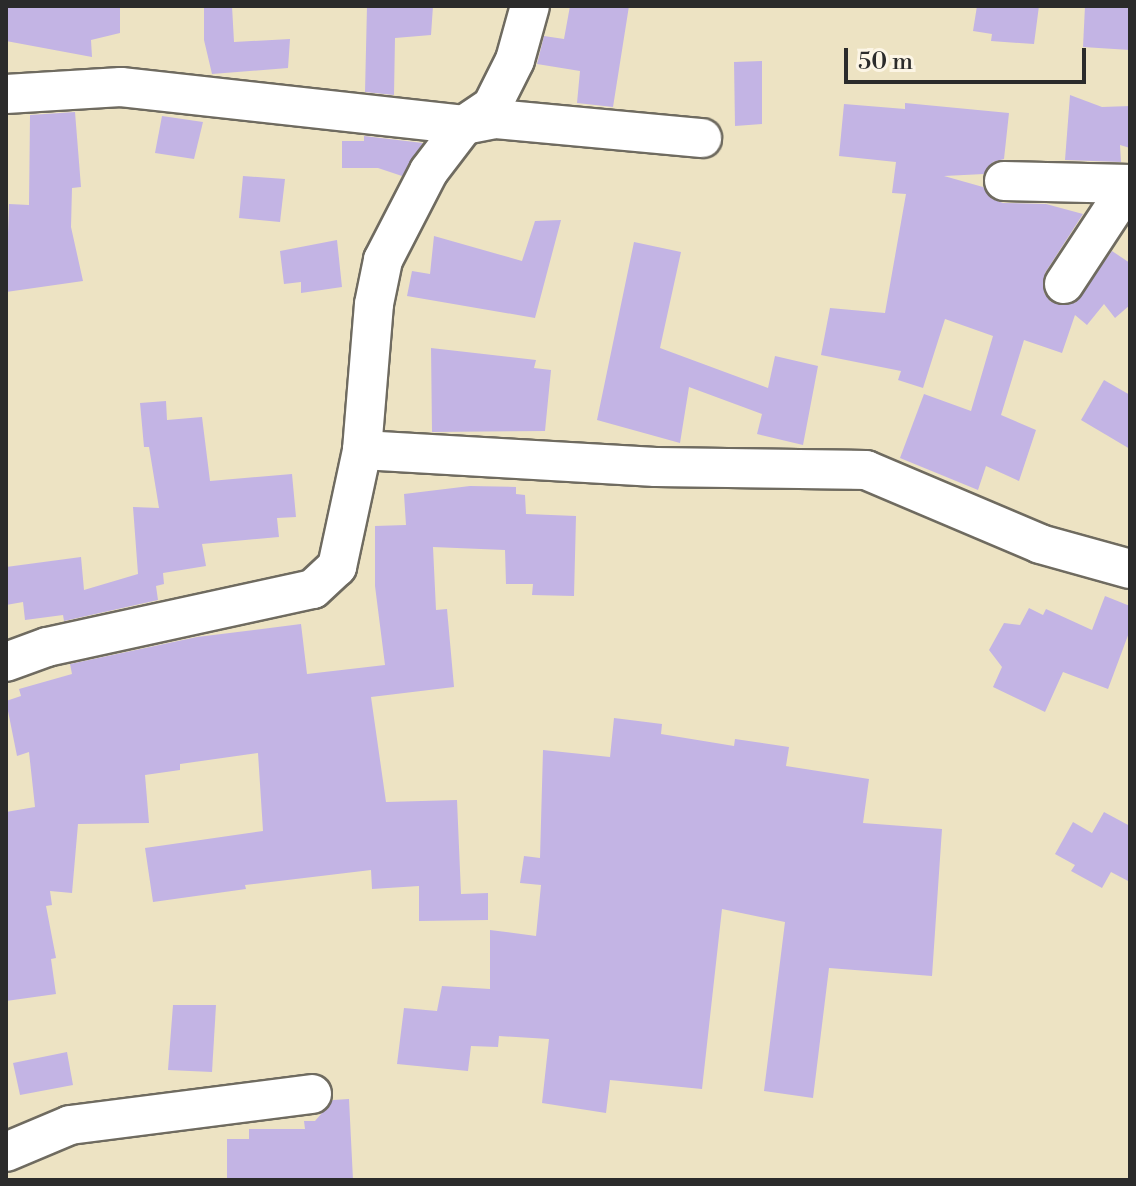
<!DOCTYPE html>
<style>
body{margin:0}
#map{position:relative;width:1136px;height:1186px;overflow:hidden;background:#ede3c3;font-family:"Libre Bodoni",serif}
div>[style]{position:absolute}
[style*='--x']{left:calc(var(--x)*1px);top:calc(var(--y)*1px);width:calc(var(--w)*1px);rotate:calc(var(--a)*1deg)}
.building>*{inset:0;background:#c3b4e4}
.roads{filter:drop-shadow(2px 0 #6f6b60) drop-shadow(-2px 0 #6f6b60) drop-shadow(0 2px #6f6b60) drop-shadow(0 -2px #6f6b60)}
.minor>*{height:38px;margin:-19px;padding:0 19px;transform-origin:19px;border-radius:19px;background:#fff}
span{translate:-50% -50%;white-space:nowrap;text-align:center;line-height:1.15;-webkit-text-stroke:6px #fcf5e5;paint-order:stroke}
.frame{position:absolute;inset:0;border:8px solid #2b2b2b;pointer-events:none}
.scale{position:absolute;left:844px;top:48px;width:242px;height:36px;box-sizing:border-box;border:4px solid #2b2b2b;border-top:0;padding-left:10px;font-size:24px;line-height:28px;white-space:nowrap;color:#2b2b2b;-webkit-text-stroke:6px #fcf5e5;paint-order:stroke}
</style>
<div id="map">
<div class="building">
<i style="clip-path:polygon(6px 6px,120px 6px,120px 33px,91px 40px,92px 57px,6px 41px)"></i>
<i style="clip-path:polygon(204px 6px,232px 6px,234px 42px,290px 39px,288px 68px,212px 74px,204px 40px)"></i>
<i style="clip-path:polygon(367px 6px,433px 6px,431px 35px,395px 38px,394px 95px,365px 92px)"></i>
<i style="clip-path:polygon(570px 6px,629px 6px,613px 107px,577px 103px,580px 71px,537px 64px,544px 36px,564px 39px)"></i>
<i style="clip-path:polygon(977px 6px,1039px 6px,1034px 44px,991px 41px,992px 34px,973px 31px)"></i>
<i style="clip-path:polygon(1085px 6px,1130px 6px,1130px 50px,1083px 47px)"></i>
<i style="clip-path:polygon(762px 61px,762px 124px,735px 126px,734px 62px)"></i>
<i style="clip-path:polygon(1070px 95px,1102px 107px,1130px 106px,1130px 148px,1120px 145px,1121px 162px,1065px 160px)"></i>
<i style="clip-path:polygon(905px 103px,1009px 113px,1004px 159px,993px 162px,984px 174px,944px 176px,983px 187px,992px 199px,1003px 203px,1046px 204px,1083px 214px,1045px 273px,1044px 293px,1051px 302px,1075px 303px,1112px 251px,1130px 263px,1130px 305px,1115px 318px,1104px 304px,1087px 325px,1075px 315px,1062px 353px,1024px 340px,1001px 415px,1036px 430px,1019px 481px,986px 466px,978px 490px,900px 458px,924px 394px,971px 411px,993px 336px,945px 319px,923px 388px,898px 380px,901px 371px,821px 355px,830px 308px,885px 313px,906px 194px,892px 193px,896px 162px,839px 156px,844px 104px,905px 109px)"></i>
<i style="clip-path:polygon(75px 112px,81px 187px,72px 188px,71px 227px,83px 281px,6px 292px,9px 204px,29px 205px,30px 115px)"></i>
<i style="clip-path:polygon(162px 116px,203px 122px,194px 159px,155px 153px)"></i>
<i style="clip-path:polygon(364px 136px,423px 143px,402px 176px,378px 168px,342px 168px,342px 141px,364px 141px)"></i>
<i style="clip-path:polygon(243px 176px,285px 179px,280px 222px,239px 218px)"></i>
<i style="clip-path:polygon(561px 220px,535px 318px,407px 296px,412px 271px,430px 274px,434px 236px,522px 261px,535px 221px)"></i>
<i style="clip-path:polygon(337px 240px,342px 287px,301px 293px,301px 282px,284px 284px,280px 251px)"></i>
<i style="clip-path:polygon(634px 242px,681px 252px,660px 348px,768px 388px,775px 356px,818px 366px,803px 445px,757px 434px,762px 414px,689px 387px,680px 443px,597px 420px)"></i>
<i style="clip-path:polygon(431px 348px,536px 360px,534px 368px,551px 370px,545px 431px,432px 432px)"></i>
<i style="clip-path:polygon(1104px 380px,1130px 395px,1130px 449px,1081px 420px)"></i>
<i style="clip-path:polygon(166px 401px,167px 420px,202px 417px,210px 481px,292px 474px,296px 517px,277px 518px,279px 537px,202px 544px,206px 566px,163px 573px,164px 584px,156px 586px,158px 600px,64px 621px,63px 615px,25px 620px,23px 602px,6px 605px,6px 567px,81px 557px,84px 590px,138px 574px,133px 507px,159px 508px,149px 447px,144px 447px,140px 403px)"></i>
<i style="clip-path:polygon(470px 486px,516px 487px,516px 494px,525px 495px,526px 514px,576px 516px,574px 596px,532px 595px,533px 584px,506px 584px,505px 550px,433px 547px,436px 610px,447px 609px,454px 687px,371px 697px,386px 802px,457px 800px,461px 894px,488px 893px,488px 920px,419px 921px,419px 886px,372px 889px,371px 870px,245px 885px,246px 889px,153px 902px,145px 848px,263px 831px,258px 753px,180px 764px,180px 770px,145px 775px,149px 823px,78px 824px,72px 893px,50px 891px,52px 905px,46px 906px,56px 958px,51px 959px,56px 994px,6px 1001px,6px 812px,35px 807px,29px 752px,17px 756px,6px 701px,21px 696px,19px 689px,72px 674px,70px 664px,197px 637px,301px 624px,307px 674px,385px 665px,375px 586px,375px 526px,406px 525px,404px 494px)"></i>
<i style="clip-path:polygon(1105px 596px,1130px 606px,1130px 630px,1108px 689px,1063px 672px,1045px 712px,993px 687px,1002px 667px,989px 650px,1004px 623px,1020px 625px,1029px 608px,1043px 615px,1046px 609px,1092px 630px)"></i>
<i style="clip-path:polygon(614px 718px,662px 724px,661px 734px,734px 746px,735px 739px,789px 747px,786px 766px,869px 779px,863px 823px,942px 829px,932px 976px,829px 968px,813px 1098px,764px 1091px,785px 922px,722px 909px,702px 1089px,610px 1080px,606px 1113px,542px 1103px,549px 1039px,499px 1036px,498px 1047px,471px 1046px,468px 1071px,397px 1064px,404px 1008px,437px 1011px,442px 986px,490px 989px,490px 930px,536px 936px,541px 885px,520px 883px,524px 856px,540px 858px,543px 750px,610px 757px)"></i>
<i style="clip-path:polygon(1104px 812px,1130px 826px,1130px 882px,1111px 872px,1102px 888px,1071px 871px,1075px 865px,1055px 854px,1073px 822px,1092px 833px)"></i>
<i style="clip-path:polygon(173px 1005px,216px 1005px,212px 1072px,168px 1070px)"></i>
<i style="clip-path:polygon(67px 1052px,73px 1085px,20px 1095px,13px 1063px)"></i>
<i style="clip-path:polygon(349px 1099px,353px 1180px,227px 1180px,227px 1139px,249px 1139px,249px 1129px,305px 1129px,304px 1121px,315px 1121px,333px 1100px)"></i>
</div>
<div class="roads">
<div class="minor">
<i style="--x:6;--y:94;--w:115;--a:-3.5"></i>
<i style="--x:121;--y:87;--w:345;--a:6.3"></i>
<i style="--x:464;--y:125;--w:33;--a:-11"></i>
<i style="--x:496;--y:119;--w:207;--a:5.3"></i>
<i style="--x:1004;--y:181;--w:126;--a:1.4"></i>
<i style="--x:1064;--y:284;--w:118;--a:-56.7"></i>
<i style="--x:362;--y:450;--w:294;--a:3.3"></i>
<i style="--x:656;--y:467;--w:210;--a:0.8"></i>
<i style="--x:866;--y:470;--w:189;--a:23"></i>
<i style="--x:1040;--y:544;--w:93;--a:15.5"></i>
<i style="--x:6;--y:662;--w:44;--a:-20.1"></i>
<i style="--x:47;--y:647;--w:272;--a:-12.3"></i>
<i style="--x:313;--y:589;--w:33;--a:-43"></i>
<i style="--x:337;--y:567;--w:120;--a:-77.9"></i>
<i style="--x:362;--y:450;--w:146;--a:-85.3"></i>
<i style="--x:374;--y:304;--w:45;--a:-78.4"></i>
<i style="--x:383;--y:260;--w:100;--a:-62.7"></i>
<i style="--x:429;--y:171;--w:58;--a:-52.7"></i>
<i style="--x:464;--y:125;--w:34;--a:-34"></i>
<i style="--x:492;--y:106;--w:51;--a:-63.4"></i>
<i style="--x:515;--y:60;--w:56;--a:-74.5"></i>
<i style="--x:6;--y:1152;--w:69;--a:-22.9"></i>
<i style="--x:70;--y:1125;--w:244;--a:-7.3"></i>
</div>
</div>
<div class="frame"></div>
<div class="scale">50 m</div>
</div>
